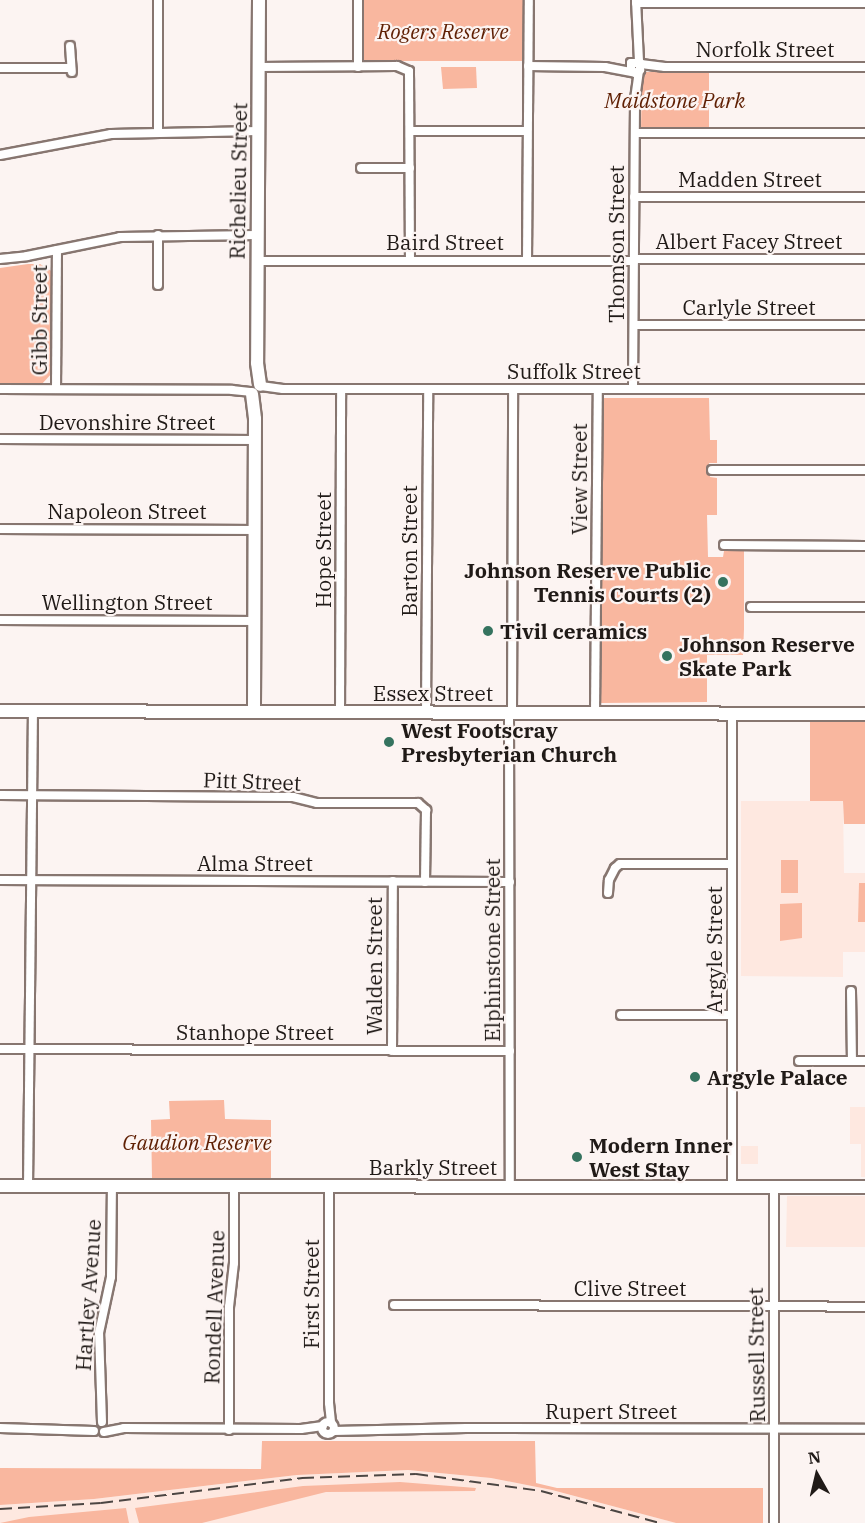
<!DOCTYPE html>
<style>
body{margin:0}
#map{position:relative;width:865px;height:1523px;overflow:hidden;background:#fcf4f2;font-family:"IBM Plex Serif",serif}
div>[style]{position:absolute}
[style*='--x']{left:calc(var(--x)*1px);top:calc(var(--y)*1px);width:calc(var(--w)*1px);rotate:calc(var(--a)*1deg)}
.built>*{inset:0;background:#fee8e0}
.green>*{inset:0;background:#f9b79f}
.roads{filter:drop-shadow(2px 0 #877670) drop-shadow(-2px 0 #877670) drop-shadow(0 2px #877670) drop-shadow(0 -2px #877670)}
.street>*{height:8px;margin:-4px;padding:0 4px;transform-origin:4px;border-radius:4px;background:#fff}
.street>.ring{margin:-4px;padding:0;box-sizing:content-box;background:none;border:8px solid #fff;border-radius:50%}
.secondary>*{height:12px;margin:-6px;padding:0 6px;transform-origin:6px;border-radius:6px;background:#fff}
.rail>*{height:2px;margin-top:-1px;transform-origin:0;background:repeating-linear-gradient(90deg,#4c4643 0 12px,transparent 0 18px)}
.dots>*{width:16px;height:16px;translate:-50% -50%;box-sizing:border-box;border:3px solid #fcf4f2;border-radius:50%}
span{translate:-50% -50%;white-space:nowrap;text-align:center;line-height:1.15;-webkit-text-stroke:4.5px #fcf4f2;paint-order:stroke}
.park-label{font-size:21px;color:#5f1f03;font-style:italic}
.street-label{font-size:21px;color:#201a17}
.poi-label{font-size:21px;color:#201a17;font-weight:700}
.right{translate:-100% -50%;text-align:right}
.left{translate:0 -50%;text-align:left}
.north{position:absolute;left:787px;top:1445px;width:60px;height:60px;-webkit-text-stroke:4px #fcf4f2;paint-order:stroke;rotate:352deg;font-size:16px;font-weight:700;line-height:24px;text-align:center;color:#201a17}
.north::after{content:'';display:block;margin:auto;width:21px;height:27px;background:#201a17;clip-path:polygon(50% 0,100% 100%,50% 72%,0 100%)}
</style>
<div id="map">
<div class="built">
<i style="clip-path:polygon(741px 801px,843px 801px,844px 873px,865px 873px,865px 952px,843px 952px,843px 977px,741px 976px)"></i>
<i style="clip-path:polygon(850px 1107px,865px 1107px,865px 1177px,861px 1177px,861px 1144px,850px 1144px)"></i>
<i style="clip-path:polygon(741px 1146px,758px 1146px,758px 1164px,741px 1164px)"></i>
<i style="clip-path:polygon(787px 1196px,865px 1196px,865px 1247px,786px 1247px)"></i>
<i style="clip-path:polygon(408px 1470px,491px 1478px,552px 1490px,676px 1523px,0 1523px,0 1505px,94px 1499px,297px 1475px)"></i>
</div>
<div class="green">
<i style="clip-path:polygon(363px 0,524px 0,523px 61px,363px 61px)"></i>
<i style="clip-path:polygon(441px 67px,476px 67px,477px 88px,443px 89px)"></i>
<i style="clip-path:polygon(709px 71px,709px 129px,641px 130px,642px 72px)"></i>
<i style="clip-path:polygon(28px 264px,40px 264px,53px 272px,53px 372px,41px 385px,0 385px,0 268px)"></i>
<i style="clip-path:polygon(603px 398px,709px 398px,710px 440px,717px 440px,717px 463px,709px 463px,710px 477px,717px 478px,717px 515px,707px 515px,708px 557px,723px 557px,724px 551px,744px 551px,744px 629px,743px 655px,707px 655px,707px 702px,601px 703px)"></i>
<i style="clip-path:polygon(810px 722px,865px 722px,865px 824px,844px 824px,843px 801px,810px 801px)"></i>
<i style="clip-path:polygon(781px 860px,798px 860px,798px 893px,781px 893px)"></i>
<i style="clip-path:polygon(859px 883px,865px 883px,865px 922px,858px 922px)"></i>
<i style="clip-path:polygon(802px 903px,802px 938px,780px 941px,780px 904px)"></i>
<i style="clip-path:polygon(224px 1100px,225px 1119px,271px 1120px,271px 1178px,152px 1179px,151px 1120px,170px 1119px,169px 1101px)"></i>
<i style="clip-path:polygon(262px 1441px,535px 1441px,536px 1483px,557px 1488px,763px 1488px,763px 1523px,676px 1523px,552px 1490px,491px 1478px,408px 1470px,297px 1475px,94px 1499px,0 1505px,0 1468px,261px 1469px)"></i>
<i style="clip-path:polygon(400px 1482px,476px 1488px,475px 1491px,326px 1492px,202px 1523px,139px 1523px,135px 1508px,303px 1486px)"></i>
<i style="clip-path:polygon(126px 1508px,129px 1523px,0 1523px,29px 1517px)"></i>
</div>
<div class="roads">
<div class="street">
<i style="--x:636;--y:0;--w:62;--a:87.2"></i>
<i style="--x:636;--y:3;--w:229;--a:0"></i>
<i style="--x:70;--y:46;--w:26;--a:86"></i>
<i style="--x:641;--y:64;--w:24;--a:7"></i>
<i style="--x:665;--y:67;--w:200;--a:0"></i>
<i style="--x:528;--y:66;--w:77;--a:0.7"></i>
<i style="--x:605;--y:67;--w:31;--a:11"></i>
<i style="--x:635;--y:73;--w:6;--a:-31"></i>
<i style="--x:640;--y:70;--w:7;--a:-90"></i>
<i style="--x:640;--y:63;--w:9;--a:180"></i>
<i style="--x:631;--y:63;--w:8;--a:90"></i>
<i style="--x:259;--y:67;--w:138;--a:-0.4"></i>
<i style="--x:397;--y:66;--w:13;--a:23"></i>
<i style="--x:409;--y:71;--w:189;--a:89.7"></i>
<i style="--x:358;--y:67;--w:67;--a:-90"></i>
<i style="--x:0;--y:68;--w:70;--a:0"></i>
<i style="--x:410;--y:131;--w:117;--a:0"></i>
<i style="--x:158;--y:132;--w:132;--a:-90"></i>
<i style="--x:635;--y:133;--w:230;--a:0"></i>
<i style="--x:0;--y:155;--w:113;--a:-10.7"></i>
<i style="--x:111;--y:134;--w:147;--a:-1.2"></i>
<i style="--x:361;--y:168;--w:49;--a:0"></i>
<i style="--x:634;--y:197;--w:231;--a:0"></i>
<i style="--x:0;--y:259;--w:27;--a:-6"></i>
<i style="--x:27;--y:256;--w:95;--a:-11.5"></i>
<i style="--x:120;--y:237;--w:137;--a:-0.8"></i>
<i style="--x:634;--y:259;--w:231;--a:0"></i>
<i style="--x:257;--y:261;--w:377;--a:0"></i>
<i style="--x:527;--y:261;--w:261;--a:-89.6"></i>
<i style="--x:158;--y:285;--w:50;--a:-90"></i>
<i style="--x:634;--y:325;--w:231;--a:0"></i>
<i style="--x:261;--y:386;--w:22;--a:8"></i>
<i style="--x:283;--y:389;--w:582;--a:0"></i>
<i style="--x:0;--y:389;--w:232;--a:0.2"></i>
<i style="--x:232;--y:390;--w:18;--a:6"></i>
<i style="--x:56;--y:389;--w:139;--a:-89.6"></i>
<i style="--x:633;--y:389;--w:290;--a:-89.6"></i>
<i style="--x:635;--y:99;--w:27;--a:-82"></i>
<i style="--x:0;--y:439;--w:254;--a:0.2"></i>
<i style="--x:712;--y:470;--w:153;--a:0"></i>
<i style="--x:0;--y:529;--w:255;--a:0.2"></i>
<i style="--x:724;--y:545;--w:141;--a:0.4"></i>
<i style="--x:751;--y:607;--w:114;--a:0"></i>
<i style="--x:0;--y:620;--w:254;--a:0.2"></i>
<i style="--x:340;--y:712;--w:323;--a:-89.8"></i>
<i style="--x:426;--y:712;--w:323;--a:-89.6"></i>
<i style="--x:509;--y:713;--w:473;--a:89.9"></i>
<i style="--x:512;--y:713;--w:324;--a:-89.8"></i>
<i style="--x:595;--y:713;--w:324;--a:-89.5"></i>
<i style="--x:0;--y:795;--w:293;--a:0.4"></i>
<i style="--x:293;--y:797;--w:25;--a:14"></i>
<i style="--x:317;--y:803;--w:101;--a:0"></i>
<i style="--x:418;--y:803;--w:11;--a:41"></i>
<i style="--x:426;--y:810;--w:72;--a:90.8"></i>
<i style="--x:0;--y:880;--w:510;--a:0.22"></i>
<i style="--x:608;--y:893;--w:13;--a:-86"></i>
<i style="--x:609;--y:880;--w:13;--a:-63"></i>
<i style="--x:615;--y:868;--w:6;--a:-39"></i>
<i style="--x:620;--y:864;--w:112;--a:0"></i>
<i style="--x:851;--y:991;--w:70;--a:89.2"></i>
<i style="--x:621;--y:1015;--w:111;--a:0"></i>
<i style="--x:0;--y:1049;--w:510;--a:0.22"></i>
<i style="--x:392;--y:1051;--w:170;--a:-89.7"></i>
<i style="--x:799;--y:1061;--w:66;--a:0"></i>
<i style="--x:28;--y:1186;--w:475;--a:-89.4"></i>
<i style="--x:329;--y:1186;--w:217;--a:90"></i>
<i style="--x:329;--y:1403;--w:20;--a:84"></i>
<i style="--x:732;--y:1187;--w:473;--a:-90"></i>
<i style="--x:774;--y:1187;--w:336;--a:90"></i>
<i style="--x:394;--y:1305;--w:471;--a:0.2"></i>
<i class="ring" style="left:322px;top:1422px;width:4px;height:4px"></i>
<i style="--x:102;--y:1422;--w:89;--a:-91.9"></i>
<i style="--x:99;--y:1333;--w:57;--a:-77.9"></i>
<i style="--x:111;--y:1277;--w:91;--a:-89.4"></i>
<i style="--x:0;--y:1428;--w:94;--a:1.8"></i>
<i style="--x:229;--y:1430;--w:123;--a:-90"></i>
<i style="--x:229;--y:1307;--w:44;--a:-83.5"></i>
<i style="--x:234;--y:1263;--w:77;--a:-90"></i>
<i style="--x:334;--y:1431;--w:132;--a:-1.3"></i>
<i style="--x:466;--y:1428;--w:399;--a:0.1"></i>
<i style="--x:104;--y:1432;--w:20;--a:-11"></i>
<i style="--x:124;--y:1428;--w:177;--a:0.3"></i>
<i style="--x:301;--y:1429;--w:22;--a:-8"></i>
</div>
<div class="secondary">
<i style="--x:259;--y:0;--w:363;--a:90.3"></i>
<i style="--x:257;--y:363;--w:22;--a:82"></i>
<i style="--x:252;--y:394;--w:25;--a:83"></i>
<i style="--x:255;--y:419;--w:293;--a:90.2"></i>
<i style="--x:0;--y:711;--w:865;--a:0.2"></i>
<i style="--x:0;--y:1186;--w:865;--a:0.07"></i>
</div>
</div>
<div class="rail">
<i style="--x:0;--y:1509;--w:101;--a:-3.4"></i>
<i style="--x:101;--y:1503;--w:203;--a:-7.1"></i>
<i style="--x:302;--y:1478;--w:114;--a:-2"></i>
<i style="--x:416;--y:1474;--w:126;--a:7.7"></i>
<i style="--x:541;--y:1491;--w:123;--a:15.1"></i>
</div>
<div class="dots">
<i style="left:723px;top:582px;background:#35735f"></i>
<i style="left:488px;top:631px;background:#35735f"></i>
<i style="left:667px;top:656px;background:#35735f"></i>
<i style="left:389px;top:742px;background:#35735f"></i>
<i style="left:695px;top:1077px;background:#35735f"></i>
<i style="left:577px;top:1157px;background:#35735f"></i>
</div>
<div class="park-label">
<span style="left:443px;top:31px">Rogers Reserve</span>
<span style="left:675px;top:100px">Maidstone Park</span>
<span style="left:197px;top:1142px">Gaudion Reserve</span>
</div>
<div class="street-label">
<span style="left:765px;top:49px">Norfolk Street</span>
<span style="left:750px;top:179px">Madden Street</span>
<span style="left:238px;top:181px;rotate:-89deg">Richelieu Street</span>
<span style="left:749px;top:241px">Albert Facey Street</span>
<span style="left:445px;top:242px">Baird Street</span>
<span style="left:616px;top:244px;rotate:-90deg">Thomson Street</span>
<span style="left:749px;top:307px">Carlyle Street</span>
<span style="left:39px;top:320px;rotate:-90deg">Gibb Street</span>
<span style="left:574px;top:371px">Suffolk Street</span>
<span style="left:127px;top:422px">Devonshire Street</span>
<span style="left:579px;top:479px;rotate:-90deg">View Street</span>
<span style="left:127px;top:511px">Napoleon Street</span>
<span style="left:323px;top:550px;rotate:-90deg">Hope Street</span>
<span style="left:409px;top:551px;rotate:-90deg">Barton Street</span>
<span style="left:127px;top:602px">Wellington Street</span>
<span style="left:433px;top:693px">Essex Street</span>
<span style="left:252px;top:781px;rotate:2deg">Pitt Street</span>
<span style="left:255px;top:863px">Alma Street</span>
<span style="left:492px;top:950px;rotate:-90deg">Elphinstone Street</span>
<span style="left:714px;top:950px;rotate:-90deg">Argyle Street</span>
<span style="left:374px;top:966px;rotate:-90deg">Walden Street</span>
<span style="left:255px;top:1032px">Stanhope Street</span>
<span style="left:433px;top:1167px">Barkly Street</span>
<span style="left:630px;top:1288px">Clive Street</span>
<span style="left:311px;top:1294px;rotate:-90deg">First Street</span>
<span style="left:88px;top:1295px;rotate:-86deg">Hartley Avenue</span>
<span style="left:214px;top:1307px;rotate:-88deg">Rondell Avenue</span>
<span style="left:756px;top:1355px;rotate:-91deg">Russell Street</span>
<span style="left:611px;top:1411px">Rupert Street</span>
</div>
<div class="poi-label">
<span class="right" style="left:711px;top:582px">Johnson Reserve Public<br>Tennis Courts (2)</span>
<span class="left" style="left:500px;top:631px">Tivil ceramics</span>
<span class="left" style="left:679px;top:656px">Johnson Reserve<br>Skate Park</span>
<span class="left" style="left:401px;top:742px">West Footscray<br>Presbyterian Church</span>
<span class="left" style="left:707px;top:1077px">Argyle Palace</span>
<span class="left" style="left:589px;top:1157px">Modern Inner<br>West Stay</span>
</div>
<div class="north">N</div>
</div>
